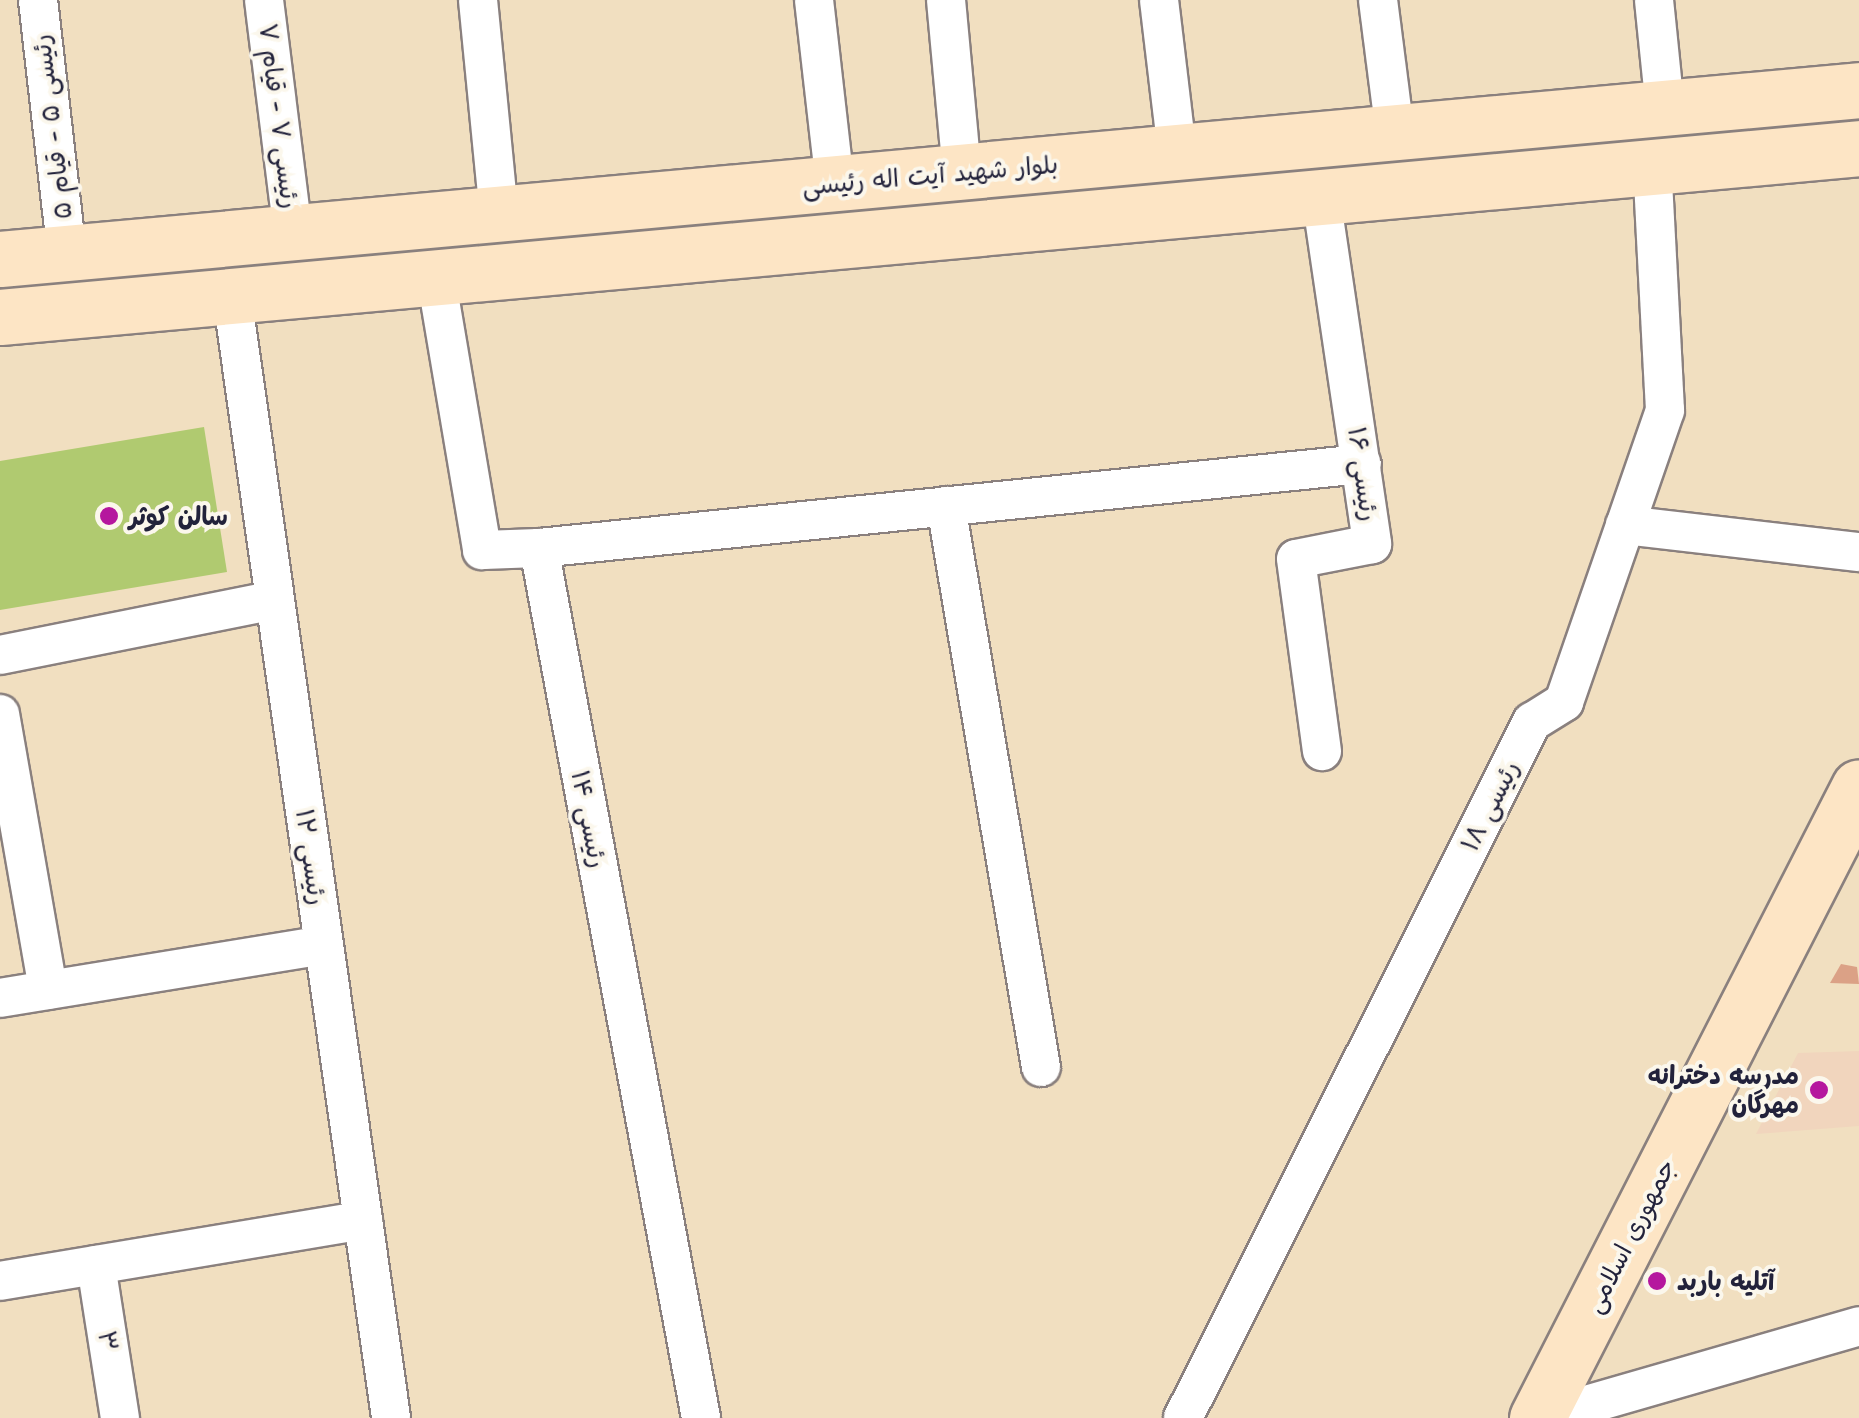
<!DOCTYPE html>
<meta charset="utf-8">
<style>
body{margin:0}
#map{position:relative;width:1859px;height:1418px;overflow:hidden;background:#f1dfc0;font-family:"Shantell Sans","Playpen Sans Arabic",sans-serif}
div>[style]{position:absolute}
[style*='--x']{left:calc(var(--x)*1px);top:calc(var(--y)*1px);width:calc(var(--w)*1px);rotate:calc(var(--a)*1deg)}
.built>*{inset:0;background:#f1d5bd}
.green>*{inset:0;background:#b0ca70}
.building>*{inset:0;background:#dba186}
.roads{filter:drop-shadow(2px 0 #8a807e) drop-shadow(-2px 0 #8a807e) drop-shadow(0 2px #8a807e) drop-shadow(0 -2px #8a807e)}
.minor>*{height:38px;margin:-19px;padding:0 19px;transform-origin:19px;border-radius:19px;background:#fff}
.secondary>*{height:55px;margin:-27.5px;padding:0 27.5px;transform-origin:27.5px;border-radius:27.5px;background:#fde5c5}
.dots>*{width:28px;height:28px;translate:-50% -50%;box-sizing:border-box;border:5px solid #fbf7ec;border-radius:50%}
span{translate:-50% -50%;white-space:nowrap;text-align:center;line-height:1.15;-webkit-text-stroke:8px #fbf7ec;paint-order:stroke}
.street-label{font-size:25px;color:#22223b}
.poi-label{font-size:25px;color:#22223b;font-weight:700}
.left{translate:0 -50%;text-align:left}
.right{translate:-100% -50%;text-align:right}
</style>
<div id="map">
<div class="built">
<i style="clip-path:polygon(1859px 1051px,1859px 1126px,1756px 1134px,1798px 1053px)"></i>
</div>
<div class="green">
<i style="clip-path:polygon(204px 427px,227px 572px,0 610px,0 461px)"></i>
</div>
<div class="building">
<i style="clip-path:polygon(1841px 964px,1857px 967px,1859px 984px,1830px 983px)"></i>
</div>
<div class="roads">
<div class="minor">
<i style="--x:38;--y:0;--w:255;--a:83.5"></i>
<i style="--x:264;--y:0;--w:234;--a:82.9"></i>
<i style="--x:478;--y:0;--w:215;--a:84.4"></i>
<i style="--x:814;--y:0;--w:184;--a:83.5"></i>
<i style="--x:946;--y:0;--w:173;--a:84.7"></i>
<i style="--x:1159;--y:0;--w:153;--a:83.2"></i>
<i style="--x:1378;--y:0;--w:134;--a:82.7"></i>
<i style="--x:1654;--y:0;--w:109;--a:84.2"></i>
<i style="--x:1321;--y:197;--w:351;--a:81.6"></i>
<i style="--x:1372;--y:544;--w:77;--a:168.8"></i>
<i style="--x:1296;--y:559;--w:194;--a:82.3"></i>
<i style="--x:436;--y:277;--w:277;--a:80.4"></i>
<i style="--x:482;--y:550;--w:57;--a:-2"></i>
<i style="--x:539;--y:548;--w:885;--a:79.45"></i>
<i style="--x:232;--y:296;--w:1133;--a:81.93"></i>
<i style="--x:946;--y:506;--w:569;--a:80.39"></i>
<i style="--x:1625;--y:525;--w:236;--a:6.6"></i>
<i style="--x:539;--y:548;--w:827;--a:-5.83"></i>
<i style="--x:0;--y:655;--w:280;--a:-11.3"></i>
<i style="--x:0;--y:714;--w:280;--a:80.1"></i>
<i style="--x:0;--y:998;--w:328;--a:-9.3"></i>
<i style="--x:96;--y:1265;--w:155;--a:81.1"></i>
<i style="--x:0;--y:1281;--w:368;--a:-9.5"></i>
<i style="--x:1183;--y:1418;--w:779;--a:-63.37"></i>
<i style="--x:1532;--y:722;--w:38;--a:-32"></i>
<i style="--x:1564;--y:702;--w:309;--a:-70.9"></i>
<i style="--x:1665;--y:410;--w:244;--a:-93"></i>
<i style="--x:1541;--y:1418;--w:331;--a:-16.1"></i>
</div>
<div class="secondary">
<i style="--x:0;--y:259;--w:1867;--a:-5.19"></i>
<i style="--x:0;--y:317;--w:1867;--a:-5.19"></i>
<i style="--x:1537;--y:1418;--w:708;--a:-62.96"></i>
</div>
</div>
<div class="dots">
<i style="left:109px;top:516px;background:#b5179e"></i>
<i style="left:1819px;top:1090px;background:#b5179e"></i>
<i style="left:1657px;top:1281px;background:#b5179e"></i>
</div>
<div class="street-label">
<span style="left:279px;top:116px;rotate:83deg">رئیسی ۷ - قیام ۷</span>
<span style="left:52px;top:127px;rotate:-97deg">رئیسی ۵ - قیام ۵</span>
<span style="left:930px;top:175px;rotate:-5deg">بلوار شهید آیت اله رئیسی</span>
<span style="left:1363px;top:474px;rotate:82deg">رئیسی ۱۶</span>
<span style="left:1490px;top:806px;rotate:-63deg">رئیسی ۱۸</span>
<span style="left:589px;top:819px;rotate:79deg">رئیسی ۱۴</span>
<span style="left:311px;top:857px;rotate:82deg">رئیسی ۱۲</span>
<span style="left:1630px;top:1236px;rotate:-63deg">جمهوری اسلامی</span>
<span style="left:108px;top:1341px;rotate:81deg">۳</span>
</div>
<div class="poi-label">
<span class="left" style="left:129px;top:516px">سالن کوثر</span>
<span class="right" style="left:1799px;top:1090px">مدرسه دخترانه<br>مهرگان</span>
<span class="left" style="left:1677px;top:1281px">آتلیه باربد</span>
</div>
</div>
